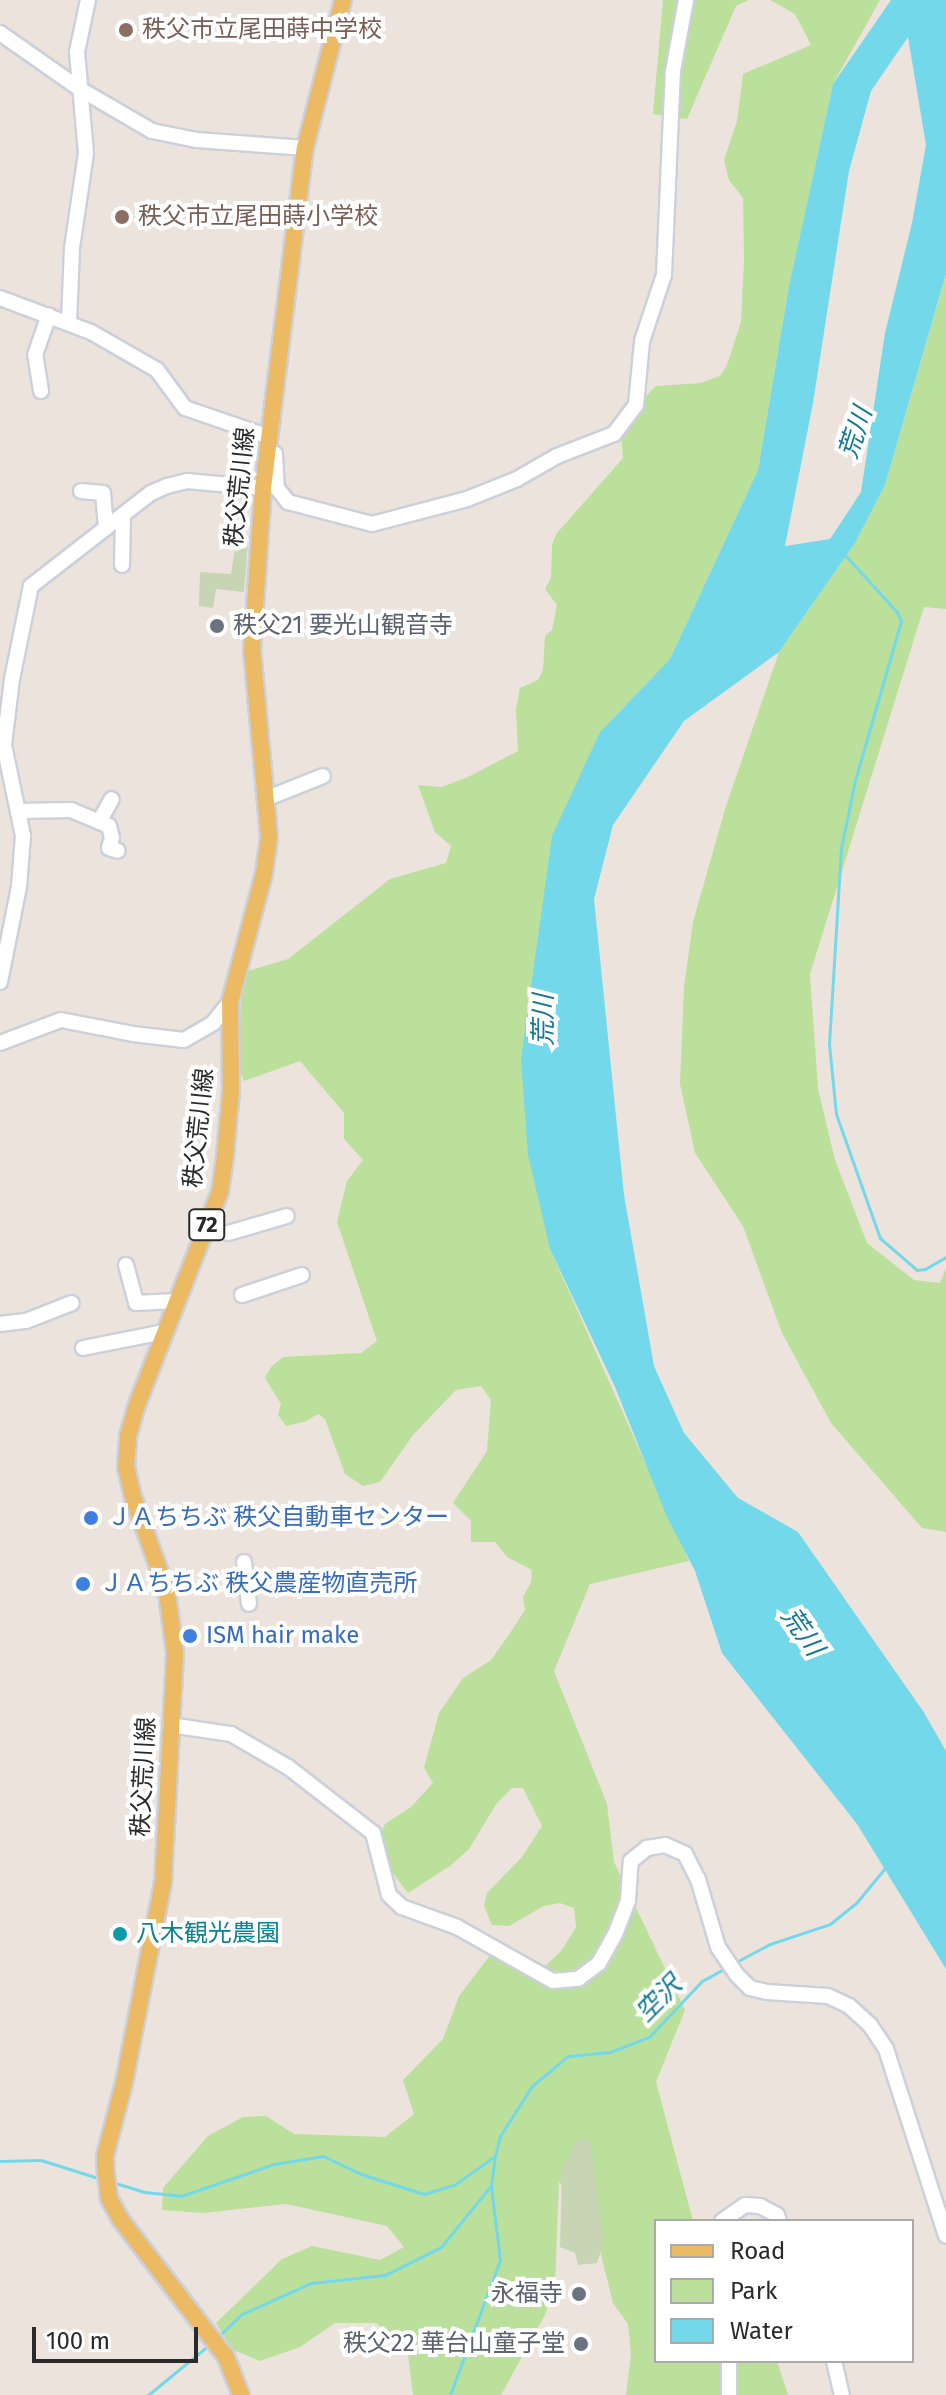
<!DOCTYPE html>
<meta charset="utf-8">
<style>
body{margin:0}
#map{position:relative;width:946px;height:2395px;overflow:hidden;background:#ece3dd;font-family:"Fira Sans","Noto Sans JP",sans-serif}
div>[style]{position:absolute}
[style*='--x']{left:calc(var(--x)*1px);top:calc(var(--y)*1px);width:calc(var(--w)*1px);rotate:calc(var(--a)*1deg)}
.green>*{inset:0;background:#bbe09b}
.cemetery>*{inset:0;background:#c8d5b4}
.water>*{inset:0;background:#73d9ea}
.stream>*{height:3px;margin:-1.5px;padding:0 1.5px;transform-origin:1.5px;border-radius:1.5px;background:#73d9ea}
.roads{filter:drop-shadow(2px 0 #cbd0db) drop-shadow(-2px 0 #cbd0db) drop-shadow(0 2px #cbd0db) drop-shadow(0 -2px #cbd0db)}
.minor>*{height:14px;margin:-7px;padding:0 7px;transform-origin:7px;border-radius:7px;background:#fff}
.major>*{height:16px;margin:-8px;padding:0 8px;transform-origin:8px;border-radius:8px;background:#ebba62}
.dots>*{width:22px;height:22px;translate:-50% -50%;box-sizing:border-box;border:4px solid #fff;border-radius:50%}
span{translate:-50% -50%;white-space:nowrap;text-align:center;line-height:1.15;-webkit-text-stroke:8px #fff;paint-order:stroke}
.shield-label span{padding:2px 6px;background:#fff;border:2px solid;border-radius:6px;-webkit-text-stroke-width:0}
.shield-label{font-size:22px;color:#2a2a2a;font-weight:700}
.education-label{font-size:24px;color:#785e54}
.left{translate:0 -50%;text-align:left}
.street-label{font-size:24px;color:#2a2a2a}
.worship-label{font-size:24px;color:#5b616d}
.right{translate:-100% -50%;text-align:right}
.shop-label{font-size:24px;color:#366cbe}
.culture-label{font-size:24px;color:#0d838f}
.water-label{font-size:26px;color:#137995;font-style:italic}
.legend{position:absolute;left:654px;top:2219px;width:260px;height:144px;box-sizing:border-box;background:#fff;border:2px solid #aaa;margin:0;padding:10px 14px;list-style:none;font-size:24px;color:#2a2a2a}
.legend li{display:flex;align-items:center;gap:16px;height:40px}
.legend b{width:40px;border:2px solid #aaa}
.scale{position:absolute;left:32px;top:2327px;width:166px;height:36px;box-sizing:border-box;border:4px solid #2a2a2a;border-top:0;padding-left:10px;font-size:24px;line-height:28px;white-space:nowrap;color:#2a2a2a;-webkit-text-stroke:6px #fff;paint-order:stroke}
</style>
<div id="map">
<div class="green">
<i style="clip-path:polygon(663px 0,749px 0,736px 6px,687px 119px,653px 114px)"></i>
<i style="clip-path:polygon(770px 0,880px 0,833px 84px,789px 286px,758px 470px,670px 659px,600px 732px,550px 1249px,689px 1561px,590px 1584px,554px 1671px,607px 1804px,614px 1862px,685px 2010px,656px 2082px,693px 2221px,656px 2221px,656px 2361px,777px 2361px,788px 2395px,626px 2395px,631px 2354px,628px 2324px,613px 2303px,590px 2210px,559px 2182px,555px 2283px,545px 2315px,501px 2395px,413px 2395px,407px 2347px,376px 2323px,335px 2323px,300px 2347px,260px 2361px,233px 2350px,216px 2323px,282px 2259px,312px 2246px,380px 2260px,404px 2247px,387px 2226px,286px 2204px,203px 2213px,162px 2210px,163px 2188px,208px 2136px,243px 2117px,266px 2116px,294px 2134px,385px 2137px,414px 2114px,403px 2080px,443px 2039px,459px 1996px,491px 1954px,535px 1976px,562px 1950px,576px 1927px,574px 1908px,560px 1903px,544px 1906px,509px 1926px,492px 1925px,484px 1906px,487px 1893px,522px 1857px,542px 1826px,523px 1788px,512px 1788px,497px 1803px,469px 1849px,450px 1866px,408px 1893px,385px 1863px,380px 1835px,385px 1824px,411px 1807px,433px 1783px,424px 1768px,439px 1713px,463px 1678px,491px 1660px,510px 1633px,525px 1610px,523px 1597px,531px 1582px,532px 1570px,507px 1557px,495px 1542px,471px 1542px,471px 1521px,453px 1503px,487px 1451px,491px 1400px,481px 1386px,456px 1390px,413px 1435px,380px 1482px,363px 1486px,345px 1474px,325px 1419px,318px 1414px,304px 1422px,286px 1426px,278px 1415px,281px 1404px,265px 1378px,271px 1367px,283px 1357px,361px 1353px,377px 1341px,337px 1222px,347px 1181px,363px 1160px,344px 1139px,344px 1113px,300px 1061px,244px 1081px,236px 1062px,244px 972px,288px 959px,390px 879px,446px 863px,451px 846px,435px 832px,418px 785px,441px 787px,466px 778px,518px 751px,516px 709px,520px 688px,538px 680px,543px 670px,545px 636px,552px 630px,557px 605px,545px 589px,551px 578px,552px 544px,557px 533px,623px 458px,621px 434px,643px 399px,656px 386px,701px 383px,720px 376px,727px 365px,741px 322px,744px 259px,743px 198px,729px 180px,724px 160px,737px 121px,743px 74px,811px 45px,795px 14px)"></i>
<i style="clip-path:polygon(946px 275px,946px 609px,924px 607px,810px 974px,818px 1089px,835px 1160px,867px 1243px,914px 1280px,940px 1283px,946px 1268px,946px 1532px,922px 1528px,831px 1423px,782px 1333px,743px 1226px,695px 1153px,680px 1084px,684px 987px,693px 922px,726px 806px,779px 652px,855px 543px,885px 485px)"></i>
</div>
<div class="cemetery">
<i style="clip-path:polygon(236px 541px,248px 542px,244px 592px,216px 589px,213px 608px,199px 606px,200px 572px,231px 574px)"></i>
<i style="clip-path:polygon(577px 2139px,590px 2139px,604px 2241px,597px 2263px,578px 2265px,575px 2253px,560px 2247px,562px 2171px)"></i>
</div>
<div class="water">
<i style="clip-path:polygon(evenodd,891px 0,946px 0,946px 274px,885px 485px,855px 543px,779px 652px,684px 721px,613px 825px,594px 899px,624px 1195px,654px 1366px,684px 1433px,738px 1498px,798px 1532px,923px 1711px,946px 1751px,946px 1969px,857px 1824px,722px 1653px,695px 1571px,667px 1517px,615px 1387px,550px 1249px,528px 1155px,521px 1059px,552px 836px,600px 732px,670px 659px,758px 470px,789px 286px,833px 84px,891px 0,908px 37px,926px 145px,912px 223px,885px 333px,861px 492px,830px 539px,785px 546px,813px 403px,849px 171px,871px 91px,908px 37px)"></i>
</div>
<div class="stream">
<i style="--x:846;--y:556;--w:76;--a:47.7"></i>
<i style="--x:897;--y:612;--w:10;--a:66"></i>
<i style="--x:901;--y:621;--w:166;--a:106.1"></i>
<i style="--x:855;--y:780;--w:69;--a:101.6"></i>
<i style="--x:841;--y:848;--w:196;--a:93.5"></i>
<i style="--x:829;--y:1044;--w:70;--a:84.3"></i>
<i style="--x:836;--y:1114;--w:132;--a:70.5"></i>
<i style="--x:880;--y:1238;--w:49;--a:40.9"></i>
<i style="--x:917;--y:1270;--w:8;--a:-7"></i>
<i style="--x:925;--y:1269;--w:24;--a:-30"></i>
<i style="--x:736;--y:1962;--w:38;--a:-28"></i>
<i style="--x:770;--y:1944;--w:63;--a:-18.4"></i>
<i style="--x:830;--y:1924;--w:35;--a:-39"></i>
<i style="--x:857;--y:1902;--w:44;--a:-50.5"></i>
<i style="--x:0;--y:2161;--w:41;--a:-1.4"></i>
<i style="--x:41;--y:2160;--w:63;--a:17.6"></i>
<i style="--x:112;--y:2182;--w:34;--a:17"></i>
<i style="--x:145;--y:2192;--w:36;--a:6"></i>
<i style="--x:181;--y:2196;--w:98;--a:-19"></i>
<i style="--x:274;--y:2164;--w:50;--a:-9.3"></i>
<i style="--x:323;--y:2156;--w:42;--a:25.3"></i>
<i style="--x:361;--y:2174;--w:66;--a:17.6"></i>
<i style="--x:424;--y:2194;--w:31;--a:-17"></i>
<i style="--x:454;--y:2185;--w:50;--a:-35.3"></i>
<i style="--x:219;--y:2336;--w:32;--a:-44"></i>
<i style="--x:242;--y:2314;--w:76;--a:-24.2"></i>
<i style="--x:311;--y:2283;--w:74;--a:-6.2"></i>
<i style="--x:385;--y:2275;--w:63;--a:-26.6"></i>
<i style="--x:441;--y:2247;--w:76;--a:-50.9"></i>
<i style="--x:148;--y:2395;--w:80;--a:-39.4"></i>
<i style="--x:450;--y:2395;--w:144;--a:-69.7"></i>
<i style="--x:500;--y:2260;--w:74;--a:-97"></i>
<i style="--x:491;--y:2187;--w:31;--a:-83"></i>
<i style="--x:495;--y:2156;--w:21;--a:-76"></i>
<i style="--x:500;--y:2136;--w:59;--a:-57.4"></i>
<i style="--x:532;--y:2086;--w:47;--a:-39.8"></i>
<i style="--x:568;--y:2056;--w:42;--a:-5.4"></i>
<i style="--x:610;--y:2052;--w:42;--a:-21"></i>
<i style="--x:649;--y:2037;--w:77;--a:-46.6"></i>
<i style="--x:702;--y:1981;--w:26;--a:-29"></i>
</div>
<div class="roads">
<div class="minor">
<i style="--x:0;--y:33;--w:98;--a:35"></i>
<i style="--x:80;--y:89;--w:83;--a:30.3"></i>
<i style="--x:152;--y:131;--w:46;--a:11.3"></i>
<i style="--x:197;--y:140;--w:108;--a:4.2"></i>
<i style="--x:0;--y:298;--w:97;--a:20.5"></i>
<i style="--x:91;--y:332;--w:76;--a:29.9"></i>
<i style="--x:157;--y:370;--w:47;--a:53.6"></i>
<i style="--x:185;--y:408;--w:89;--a:19"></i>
<i style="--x:69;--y:323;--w:75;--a:-87.7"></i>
<i style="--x:72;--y:248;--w:96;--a:-81.6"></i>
<i style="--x:86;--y:153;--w:101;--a:-95.1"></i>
<i style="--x:77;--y:52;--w:53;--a:-78.1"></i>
<i style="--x:41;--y:391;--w:36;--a:-99"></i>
<i style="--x:35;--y:355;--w:42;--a:-70.7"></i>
<i style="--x:267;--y:453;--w:8;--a:7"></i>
<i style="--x:275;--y:454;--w:34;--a:87"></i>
<i style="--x:277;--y:488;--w:18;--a:52"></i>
<i style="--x:288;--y:502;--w:87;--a:14.7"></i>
<i style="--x:372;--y:524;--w:98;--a:-14.7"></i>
<i style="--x:467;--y:499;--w:54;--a:-21.8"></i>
<i style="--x:517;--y:479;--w:46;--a:-29.9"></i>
<i style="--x:557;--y:456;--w:61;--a:-21.1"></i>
<i style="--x:614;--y:434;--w:36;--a:-53"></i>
<i style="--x:636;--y:405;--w:64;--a:-84.6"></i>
<i style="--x:642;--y:341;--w:70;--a:-71.6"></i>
<i style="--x:664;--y:275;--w:204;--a:-87.5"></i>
<i style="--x:673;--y:71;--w:72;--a:-79.6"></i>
<i style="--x:81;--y:491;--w:22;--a:5"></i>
<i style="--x:103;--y:493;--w:35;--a:85"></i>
<i style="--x:122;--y:565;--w:49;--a:-88.8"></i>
<i style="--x:268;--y:798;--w:59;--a:-21.8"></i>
<i style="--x:18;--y:811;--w:53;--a:-1.1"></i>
<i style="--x:71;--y:810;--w:41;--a:22.8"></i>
<i style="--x:109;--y:826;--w:12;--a:76"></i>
<i style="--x:112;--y:838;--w:10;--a:107"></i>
<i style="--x:109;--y:848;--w:9;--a:18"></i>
<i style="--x:99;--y:822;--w:26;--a:-61"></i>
<i style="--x:0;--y:982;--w:97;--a:-78.7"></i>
<i style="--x:19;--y:887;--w:51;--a:-85.5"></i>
<i style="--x:23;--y:836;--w:93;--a:-101.8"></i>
<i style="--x:4;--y:745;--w:66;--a:-83.1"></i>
<i style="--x:12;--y:679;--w:95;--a:-78.5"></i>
<i style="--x:31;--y:586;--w:152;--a:-37.8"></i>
<i style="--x:151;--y:493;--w:17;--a:-24"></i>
<i style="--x:167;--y:486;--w:21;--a:-14"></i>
<i style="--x:187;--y:481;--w:76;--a:5.3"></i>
<i style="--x:0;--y:1043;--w:65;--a:-20.7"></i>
<i style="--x:61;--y:1020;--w:73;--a:11"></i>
<i style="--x:133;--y:1034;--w:51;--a:6.7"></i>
<i style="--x:184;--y:1040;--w:34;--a:-30"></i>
<i style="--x:213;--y:1023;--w:27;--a:-51"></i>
<i style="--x:228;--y:1233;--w:61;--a:-16.1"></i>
<i style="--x:126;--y:1265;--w:39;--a:75"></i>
<i style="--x:136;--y:1303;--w:41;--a:-2.8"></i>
<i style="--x:242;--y:1295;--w:63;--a:-18.4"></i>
<i style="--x:0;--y:1324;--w:26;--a:-7"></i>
<i style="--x:26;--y:1321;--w:49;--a:-21.4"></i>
<i style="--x:83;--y:1348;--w:83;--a:-11.2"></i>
<i style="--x:244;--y:1562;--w:42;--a:83.2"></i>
<i style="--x:170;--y:1725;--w:62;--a:8.4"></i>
<i style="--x:231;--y:1734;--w:66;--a:30.1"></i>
<i style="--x:288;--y:1767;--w:108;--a:37.8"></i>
<i style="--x:373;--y:1833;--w:64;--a:75.5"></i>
<i style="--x:389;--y:1895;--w:18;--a:43"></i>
<i style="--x:402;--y:1907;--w:59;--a:20"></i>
<i style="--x:457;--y:1927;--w:110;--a:29.4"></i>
<i style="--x:553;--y:1981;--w:25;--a:-5"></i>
<i style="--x:578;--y:1979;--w:26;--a:-37"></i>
<i style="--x:599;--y:1963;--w:35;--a:-61"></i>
<i style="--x:616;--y:1932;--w:34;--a:-69"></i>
<i style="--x:628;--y:1900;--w:39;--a:-86"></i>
<i style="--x:631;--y:1861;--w:21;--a:-39"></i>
<i style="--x:647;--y:1848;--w:18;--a:-9"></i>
<i style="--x:665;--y:1845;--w:22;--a:24"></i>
<i style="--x:685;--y:1854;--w:28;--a:63"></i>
<i style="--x:698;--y:1879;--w:71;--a:73.6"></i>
<i style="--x:718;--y:1947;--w:34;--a:56"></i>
<i style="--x:737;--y:1975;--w:18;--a:45"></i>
<i style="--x:750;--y:1988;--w:17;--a:13"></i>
<i style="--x:767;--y:1992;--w:61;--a:3.8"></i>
<i style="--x:828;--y:1996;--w:23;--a:25"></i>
<i style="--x:849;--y:2006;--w:28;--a:42"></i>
<i style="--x:870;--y:2025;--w:29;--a:56"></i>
<i style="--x:886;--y:2049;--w:196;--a:72.2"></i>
<i style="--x:722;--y:2221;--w:28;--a:-35"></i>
<i style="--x:745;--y:2205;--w:15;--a:4"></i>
<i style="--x:760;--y:2206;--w:19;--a:28"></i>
<i style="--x:777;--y:2215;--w:6;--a:72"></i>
<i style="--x:729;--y:2361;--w:34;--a:90"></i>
<i style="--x:834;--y:2361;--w:35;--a:77"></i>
</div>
<div class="major">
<i style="--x:241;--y:2395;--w:41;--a:-111.5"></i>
<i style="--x:226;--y:2357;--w:173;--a:-127.5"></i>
<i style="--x:121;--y:2220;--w:25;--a:-119"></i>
<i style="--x:109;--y:2198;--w:23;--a:-97"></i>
<i style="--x:106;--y:2175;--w:19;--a:-93"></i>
<i style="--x:105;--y:2156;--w:75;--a:-75.4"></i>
<i style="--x:124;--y:2083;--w:204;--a:-79"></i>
<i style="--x:163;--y:1883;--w:230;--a:-87"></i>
<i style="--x:175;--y:1653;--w:62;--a:-97.5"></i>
<i style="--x:167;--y:1592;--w:101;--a:-109.7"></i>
<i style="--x:133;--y:1497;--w:31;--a:-103"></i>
<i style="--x:126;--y:1467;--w:31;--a:-86"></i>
<i style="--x:128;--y:1436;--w:35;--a:-74"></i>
<i style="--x:138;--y:1402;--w:225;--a:-68.7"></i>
<i style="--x:220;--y:1192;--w:37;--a:-82"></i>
<i style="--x:225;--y:1155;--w:64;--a:-84.6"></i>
<i style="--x:231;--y:1091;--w:89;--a:-90.6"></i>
<i style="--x:230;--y:1002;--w:133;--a:-75.2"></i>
<i style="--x:264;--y:873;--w:37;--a:-82"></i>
<i style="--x:269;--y:836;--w:187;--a:-95.2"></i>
<i style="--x:252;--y:650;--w:162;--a:-86.1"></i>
<i style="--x:263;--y:488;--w:343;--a:-83"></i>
<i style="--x:305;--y:148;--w:153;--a:-75.6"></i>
</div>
</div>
<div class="dots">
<i style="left:126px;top:30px;background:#8d6e63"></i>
<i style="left:122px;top:217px;background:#8d6e63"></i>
<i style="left:217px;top:626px;background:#6b7280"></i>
<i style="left:91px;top:1518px;background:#3f7fe0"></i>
<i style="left:83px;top:1584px;background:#3f7fe0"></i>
<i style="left:190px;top:1636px;background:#3f7fe0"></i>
<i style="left:120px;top:1934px;background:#0f9aa8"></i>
<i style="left:579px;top:2294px;background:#6b7280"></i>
<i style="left:581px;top:2344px;background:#6b7280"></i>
</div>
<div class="shield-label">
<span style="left:207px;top:1225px">72</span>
</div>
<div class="education-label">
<span class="left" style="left:142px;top:30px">秩父市立尾田蒔中学校</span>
<span class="left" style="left:138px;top:217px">秩父市立尾田蒔小学校</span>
</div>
<div class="street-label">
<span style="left:240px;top:487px;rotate:-84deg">秩父荒川線</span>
<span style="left:199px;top:1128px;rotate:-84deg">秩父荒川線</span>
<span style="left:144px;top:1777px;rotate:-87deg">秩父荒川線</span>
</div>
<div class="worship-label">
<span class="left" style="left:233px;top:626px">秩父21 要光山観音寺</span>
<span class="right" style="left:563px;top:2294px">永福寺</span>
<span class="right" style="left:565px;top:2344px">秩父22 華台山童子堂</span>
</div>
<div class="shop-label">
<span class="left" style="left:107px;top:1518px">ＪＡちちぶ 秩父自動車センター</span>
<span class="left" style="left:99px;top:1584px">ＪＡちちぶ 秩父農産物直売所</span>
<span class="left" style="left:206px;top:1636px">ISM hair make</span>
</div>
<div class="culture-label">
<span class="left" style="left:136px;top:1934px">八木観光農園</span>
</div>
<div class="water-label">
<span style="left:856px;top:433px;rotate:-72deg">荒川</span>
<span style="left:544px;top:1020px;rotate:-90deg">荒川</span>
<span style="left:802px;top:1632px;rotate:55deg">荒川</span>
<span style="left:659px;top:1999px;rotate:-45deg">空沢</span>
</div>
<ul class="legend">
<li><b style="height:10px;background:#ebba62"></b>Road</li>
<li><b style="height:22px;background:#bbe09b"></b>Park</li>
<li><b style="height:22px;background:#73d9ea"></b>Water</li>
</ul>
<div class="scale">100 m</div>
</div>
